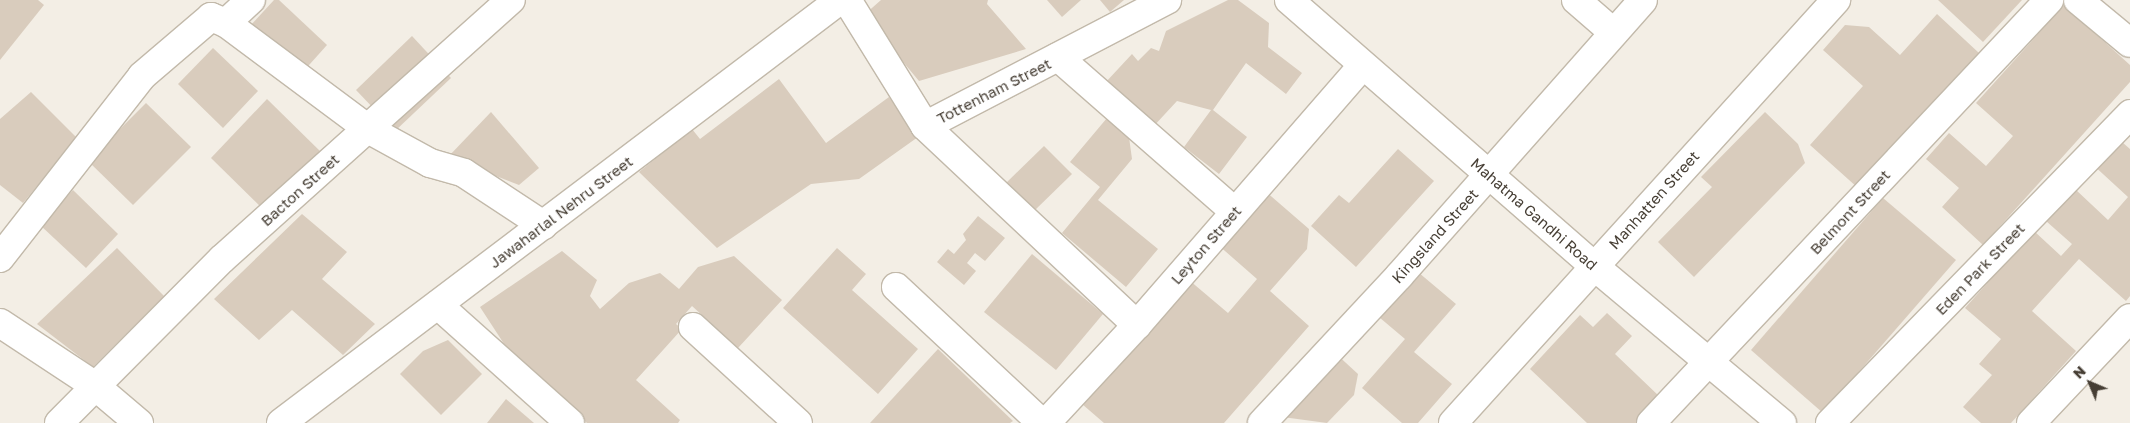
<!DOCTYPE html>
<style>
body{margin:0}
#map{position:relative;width:2130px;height:423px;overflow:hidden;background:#f3eee5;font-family:"Golos Text",sans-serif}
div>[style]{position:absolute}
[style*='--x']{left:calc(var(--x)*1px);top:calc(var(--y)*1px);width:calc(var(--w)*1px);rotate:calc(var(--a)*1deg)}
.building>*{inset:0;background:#d9ccbd}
.roads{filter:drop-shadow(1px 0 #c2b9aa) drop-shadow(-1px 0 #c2b9aa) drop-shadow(0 1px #c2b9aa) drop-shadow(0 -1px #c2b9aa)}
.minor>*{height:28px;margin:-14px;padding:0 14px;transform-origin:14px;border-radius:14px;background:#fff}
span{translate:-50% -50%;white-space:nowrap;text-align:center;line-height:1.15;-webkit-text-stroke:5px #fff;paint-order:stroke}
.street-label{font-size:15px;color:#463e34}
.north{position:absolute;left:2065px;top:358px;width:50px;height:50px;-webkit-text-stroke:4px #fff;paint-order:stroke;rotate:315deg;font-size:14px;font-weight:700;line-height:20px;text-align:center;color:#463e34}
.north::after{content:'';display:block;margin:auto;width:18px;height:22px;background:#463e34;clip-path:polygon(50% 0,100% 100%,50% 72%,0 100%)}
</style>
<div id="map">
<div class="building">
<i style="clip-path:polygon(0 0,38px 0,44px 5px,0 60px)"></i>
<i style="clip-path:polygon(274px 0,279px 0,327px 45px,301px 74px,250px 26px)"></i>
<i style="clip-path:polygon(881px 0,988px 0,987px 4px,1026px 49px,919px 81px,864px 15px)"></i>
<i style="clip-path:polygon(1047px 0,1081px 0,1062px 17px)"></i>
<i style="clip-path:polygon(1100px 0,1124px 0,1110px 12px)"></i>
<i style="clip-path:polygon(1228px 0,1238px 0,1269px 23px,1268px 47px,1302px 73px,1286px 94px,1246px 63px,1213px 110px,1247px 137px,1219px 174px,1184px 147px,1211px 110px,1177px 101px,1152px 128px,1105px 83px,1132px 54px,1138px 61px,1151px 48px,1159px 51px,1166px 31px)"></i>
<i style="clip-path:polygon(1938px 0,2022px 0,1983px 42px)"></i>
<i style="clip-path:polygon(2064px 5px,2130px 65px,2130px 82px,1983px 245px,1942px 207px,1959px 188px,1926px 159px,1949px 133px,1986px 166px,2013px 136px,1976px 103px)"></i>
<i style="clip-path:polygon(1937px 14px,1979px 53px,1858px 188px,1810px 145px,1863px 86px,1823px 50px,1845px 25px,1869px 27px,1900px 55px)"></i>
<i style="clip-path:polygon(412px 36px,451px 78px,395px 131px,356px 90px)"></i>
<i style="clip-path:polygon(213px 48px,258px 91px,223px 128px,178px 84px)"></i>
<i style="clip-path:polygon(779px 79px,826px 143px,889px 97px,918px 137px,859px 179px,811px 184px,717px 248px,639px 172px,692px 129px,700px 139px)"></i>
<i style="clip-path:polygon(31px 92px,77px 138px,23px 203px,0 185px,0 119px)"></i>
<i style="clip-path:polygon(267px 99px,324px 155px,267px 213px,211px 158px)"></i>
<i style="clip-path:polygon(146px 103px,191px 147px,133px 205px,88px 161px)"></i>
<i style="clip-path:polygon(491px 112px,539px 168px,519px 185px,448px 157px)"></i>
<i style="clip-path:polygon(1765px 112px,1798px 144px,1805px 163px,1694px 277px,1658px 242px,1712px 187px,1701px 177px)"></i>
<i style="clip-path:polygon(1107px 118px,1129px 137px,1132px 159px,1098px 200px,1158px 249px,1126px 287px,1062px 233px,1100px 187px,1070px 162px)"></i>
<i style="clip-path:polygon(2115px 136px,2130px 149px,2130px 296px,2126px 301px,2079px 259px,2032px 311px,2076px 351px,2011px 423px,1981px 423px,1963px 407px,1992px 375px,1979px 364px,2001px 339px,1965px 308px,2034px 231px,2061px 256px,2072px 244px,2046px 221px,2075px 189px,2108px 220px,2128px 197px,2091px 163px)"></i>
<i style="clip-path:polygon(1044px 146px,1072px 174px,1032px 213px,1004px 185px)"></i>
<i style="clip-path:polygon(1398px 149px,1434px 181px,1356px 267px,1311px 226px,1339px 195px,1349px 203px)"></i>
<i style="clip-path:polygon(73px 190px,118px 234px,86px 268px,40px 225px)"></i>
<i style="clip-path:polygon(1264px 190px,1309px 229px,1307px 249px,1270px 291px,1309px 326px,1224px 423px,1104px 423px,1082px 404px,1189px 280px,1228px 313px,1257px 279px,1217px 244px)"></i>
<i style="clip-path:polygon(1883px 198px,1956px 260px,1823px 413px,1751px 350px)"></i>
<i style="clip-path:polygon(302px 214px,347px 252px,322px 279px,375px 324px,343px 355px,292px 310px,259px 340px,214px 299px)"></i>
<i style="clip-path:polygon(978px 216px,1005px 238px,985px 261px,975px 253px,967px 263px,976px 271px,964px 285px,937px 262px,948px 249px,954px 254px,966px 240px,963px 234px)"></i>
<i style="clip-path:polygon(117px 248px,164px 296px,93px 367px,37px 324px)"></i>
<i style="clip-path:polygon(837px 248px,866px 274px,852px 290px,918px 349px,878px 394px,783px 308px)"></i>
<i style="clip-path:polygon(562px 251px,597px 280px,590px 296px,600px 309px,629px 283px,660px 273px,679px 289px,698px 267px,734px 256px,782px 300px,738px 348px,692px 306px,676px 324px,682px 329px,636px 380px,680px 420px,678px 423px,587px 423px,510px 353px,480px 307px)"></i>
<i style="clip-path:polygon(1032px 254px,1103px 314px,1056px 370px,984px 312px)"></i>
<i style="clip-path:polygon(1412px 267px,1456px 304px,1414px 352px,1452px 384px,1418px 423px,1402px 423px,1362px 388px,1405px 339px,1373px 312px)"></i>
<i style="clip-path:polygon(1607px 313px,1632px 336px,1615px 354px,1660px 397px,1636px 423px,1587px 423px,1530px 369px,1580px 315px,1593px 327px)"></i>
<i style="clip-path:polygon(448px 340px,482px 374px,441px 415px,400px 374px,423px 351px)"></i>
<i style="clip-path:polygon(938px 349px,1013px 421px,1010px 423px,870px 423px)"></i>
<i style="clip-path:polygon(1333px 351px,1358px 374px,1354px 395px,1327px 423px,1275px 416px)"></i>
<i style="clip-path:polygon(506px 399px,534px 423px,487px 423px)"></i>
</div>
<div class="roads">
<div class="minor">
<i style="--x:847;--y:0;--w:148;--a:58.2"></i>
<i style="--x:925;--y:126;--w:273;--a:-27.5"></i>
<i style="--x:1289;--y:0;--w:405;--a:41.1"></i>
<i style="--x:1594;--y:266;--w:245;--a:39.9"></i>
<i style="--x:1576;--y:0;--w:50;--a:41"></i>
<i style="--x:2078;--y:0;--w:67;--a:39.6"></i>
<i style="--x:226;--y:23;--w:34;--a:-43"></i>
<i style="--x:1058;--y:57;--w:235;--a:41.2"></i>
<i style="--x:925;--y:126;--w:291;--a:43.2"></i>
<i style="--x:0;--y:258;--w:231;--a:-52"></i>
<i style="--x:142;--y:76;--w:91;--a:-40.5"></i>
<i style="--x:211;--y:17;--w:16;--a:22"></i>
<i style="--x:226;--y:23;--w:177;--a:36.7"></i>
<i style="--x:368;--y:129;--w:71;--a:28.7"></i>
<i style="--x:430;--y:163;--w:35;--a:16"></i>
<i style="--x:464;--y:173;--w:95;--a:33.4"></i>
<i style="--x:896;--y:287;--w:200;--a:43"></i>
<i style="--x:438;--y:305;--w:177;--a:41.8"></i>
<i style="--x:0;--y:323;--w:113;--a:33.4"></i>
<i style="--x:94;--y:385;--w:59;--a:40.2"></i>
<i style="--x:693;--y:327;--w:142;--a:42.4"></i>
<i style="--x:59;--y:423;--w:231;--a:-45.2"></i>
<i style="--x:222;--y:259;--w:388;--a:-41.9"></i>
<i style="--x:281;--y:423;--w:701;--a:-37.12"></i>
<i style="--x:1046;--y:423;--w:134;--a:-47.1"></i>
<i style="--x:1137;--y:325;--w:344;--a:-49"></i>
<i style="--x:1262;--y:423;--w:201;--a:-47"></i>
<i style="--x:1399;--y:276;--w:368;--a:-48.5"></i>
<i style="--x:1453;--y:423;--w:571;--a:-47.84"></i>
<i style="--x:1651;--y:423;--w:581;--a:-46.74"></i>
<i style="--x:1830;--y:423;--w:431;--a:-45.8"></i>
<i style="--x:2031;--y:423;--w:144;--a:-46.7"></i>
</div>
</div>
<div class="street-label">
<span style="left:994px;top:91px;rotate:-27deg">Tottenham Street</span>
<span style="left:300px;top:190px;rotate:-42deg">Bacton Street</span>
<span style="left:1654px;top:200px;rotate:-48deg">Manhatten Street</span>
<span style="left:561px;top:212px;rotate:-37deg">Jawaharlal Nehru Street</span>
<span style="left:1850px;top:212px;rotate:-47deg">Belmont Street</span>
<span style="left:1534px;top:214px;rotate:41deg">Mahatma Gandhi Road</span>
<span style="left:1435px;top:236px;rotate:-48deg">Kingsland Street</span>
<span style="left:1206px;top:245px;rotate:-49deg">Leyton Street</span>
<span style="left:1980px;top:269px;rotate:-46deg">Eden Park Street</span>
</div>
<div class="north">N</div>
</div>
